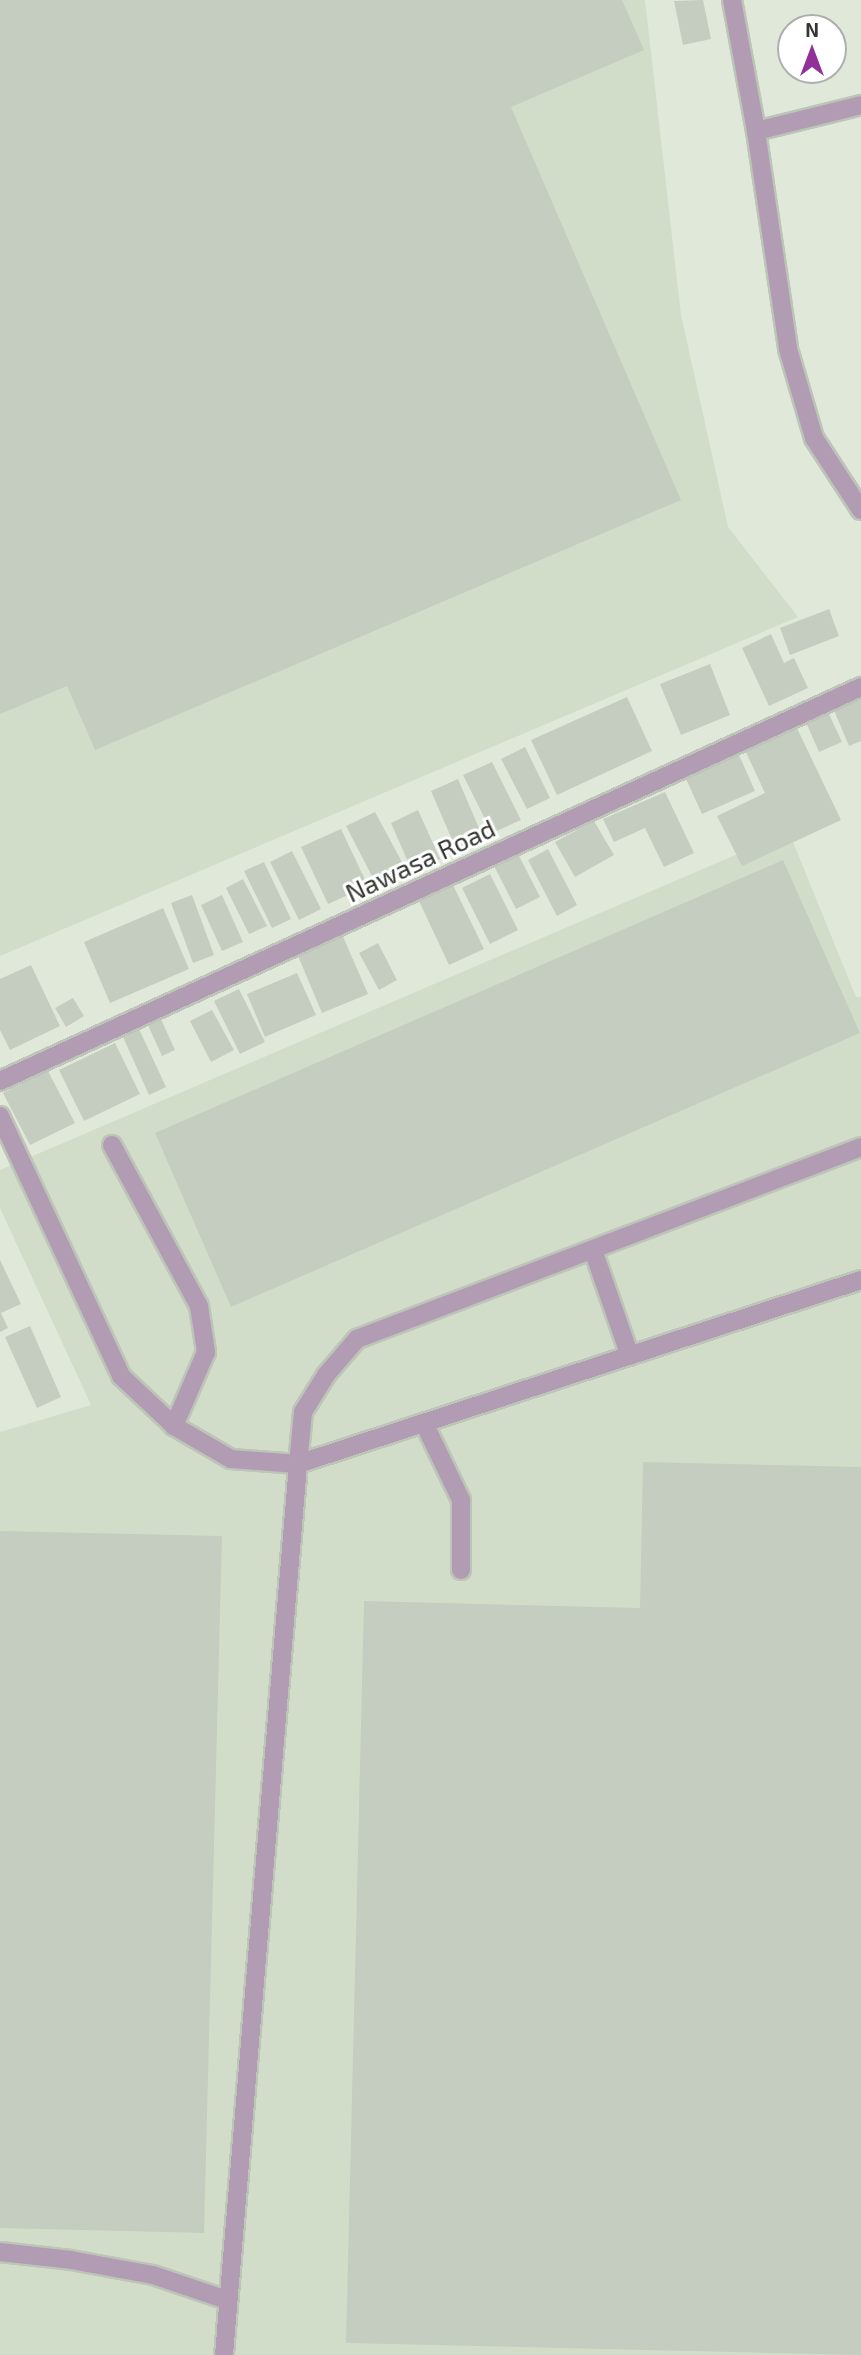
<!DOCTYPE html>
<style>
body{margin:0}
#map{position:relative;width:861px;height:2355px;overflow:hidden;background:#e0e8da;font-family:"Exo 2",sans-serif}
div>[style]{position:absolute}
[style*='--x']{left:calc(var(--x)*1px);top:calc(var(--y)*1px);width:calc(var(--w)*1px);rotate:calc(var(--a)*1deg)}
.built>*{inset:0;background:#d2ddc9}
.building>*{inset:0;background:#c5cdc0}
.roads{filter:drop-shadow(2px 0 #bdc4b8) drop-shadow(-2px 0 #bdc4b8) drop-shadow(0 2px #bdc4b8) drop-shadow(0 -2px #bdc4b8)}
.minor>*{height:18px;margin:-9px;padding:0 9px;transform-origin:9px;border-radius:9px;background:#b29cb3}
span{translate:-50% -50%;white-space:nowrap;text-align:center;line-height:1.15;-webkit-text-stroke:6px #fff;paint-order:stroke}
.street-label{font-size:26px;color:#333631}
.north{position:absolute;left:777px;top:14px;width:70px;height:70px;box-sizing:border-box;background:#fff;border:2px solid #adafad;border-radius:50%;rotate:0deg;font-size:19px;font-weight:700;line-height:28px;text-align:center;color:#333631}
.north::after{content:'';display:block;margin:auto;width:24px;height:32px;background:#903098;clip-path:polygon(50% 0,100% 100%,50% 72%,0 100%)}
</style>
<div id="map">
<div class="built">
<i style="clip-path:polygon(0 0,645px 0,681px 315px,728px 527px,798px 617px,0 956px)"></i>
<i style="clip-path:polygon(789px 832px,856px 997px,861px 997px,861px 2355px,0 2355px,0 1432px,91px 1405px,0 1208px,0 1170px)"></i>
</div>
<div class="building">
<i style="clip-path:polygon(0 0,622px 0,644px 50px,511px 107px,681px 500px,95px 750px,67px 686px,0 714px)"></i>
<i style="clip-path:polygon(703px 0,711px 39px,683px 45px,674px 1px)"></i>
<i style="clip-path:polygon(829px 609px,839px 636px,790px 655px,780px 628px)"></i>
<i style="clip-path:polygon(771px 634px,784px 663px,794px 658px,808px 688px,769px 706px,742px 648px)"></i>
<i style="clip-path:polygon(710px 664px,730px 715px,681px 735px,660px 684px)"></i>
<i style="clip-path:polygon(861px 696px,861px 741px,849px 746px,833px 708px)"></i>
<i style="clip-path:polygon(627px 697px,652px 751px,557px 795px,531px 740px)"></i>
<i style="clip-path:polygon(827px 710px,842px 742px,819px 752px,805px 720px)"></i>
<i style="clip-path:polygon(795px 724px,841px 820px,742px 866px,717px 816px,765px 793px,744px 748px)"></i>
<i style="clip-path:polygon(525px 747px,550px 798px,527px 809px,501px 759px)"></i>
<i style="clip-path:polygon(739px 755px,755px 791px,702px 814px,686px 779px)"></i>
<i style="clip-path:polygon(492px 762px,521px 820px,492px 833px,463px 775px)"></i>
<i style="clip-path:polygon(458px 779px,484px 840px,457px 851px,431px 791px)"></i>
<i style="clip-path:polygon(665px 792px,694px 853px,664px 867px,645px 828px,614px 842px,603px 819px)"></i>
<i style="clip-path:polygon(418px 810px,440px 859px,412px 871px,391px 823px)"></i>
<i style="clip-path:polygon(375px 812px,403px 864px,374px 880px,346px 826px)"></i>
<i style="clip-path:polygon(594px 821px,614px 855px,575px 877px,555px 842px)"></i>
<i style="clip-path:polygon(341px 829px,368px 886px,328px 904px,301px 847px)"></i>
<i style="clip-path:polygon(515px 848px,540px 897px,516px 909px,491px 860px)"></i>
<i style="clip-path:polygon(548px 849px,577px 905px,557px 916px,528px 860px)"></i>
<i style="clip-path:polygon(292px 851px,321px 909px,299px 920px,270px 862px)"></i>
<i style="clip-path:polygon(783px 860px,860px 1033px,231px 1307px,155px 1133px)"></i>
<i style="clip-path:polygon(264px 862px,291px 919px,272px 928px,244px 871px)"></i>
<i style="clip-path:polygon(490px 874px,518px 930px,490px 944px,462px 888px)"></i>
<i style="clip-path:polygon(243px 879px,267px 926px,249px 934px,226px 888px)"></i>
<i style="clip-path:polygon(453px 885px,484px 949px,449px 965px,419px 901px)"></i>
<i style="clip-path:polygon(192px 895px,214px 955px,193px 963px,171px 903px)"></i>
<i style="clip-path:polygon(222px 895px,243px 942px,222px 951px,201px 905px)"></i>
<i style="clip-path:polygon(163px 908px,189px 969px,110px 1003px,84px 942px)"></i>
<i style="clip-path:polygon(341px 932px,368px 994px,322px 1013px,296px 951px)"></i>
<i style="clip-path:polygon(378px 943px,397px 980px,379px 990px,359px 953px)"></i>
<i style="clip-path:polygon(31px 965px,60px 1026px,10px 1050px,0 1030px,0 979px)"></i>
<i style="clip-path:polygon(297px 973px,316px 1015px,265px 1037px,247px 994px)"></i>
<i style="clip-path:polygon(239px 989px,265px 1042px,240px 1054px,214px 1001px)"></i>
<i style="clip-path:polygon(73px 998px,84px 1016px,66px 1027px,55px 1008px)"></i>
<i style="clip-path:polygon(212px 1010px,234px 1050px,211px 1062px,190px 1021px)"></i>
<i style="clip-path:polygon(160px 1017px,175px 1050px,162px 1056px,147px 1023px)"></i>
<i style="clip-path:polygon(139px 1029px,166px 1087px,149px 1095px,123px 1037px)"></i>
<i style="clip-path:polygon(115px 1043px,140px 1094px,84px 1121px,59px 1070px)"></i>
<i style="clip-path:polygon(48px 1071px,75px 1123px,30px 1145px,3px 1093px)"></i>
<i style="clip-path:polygon(0 1260px,21px 1304px,1px 1313px,8px 1328px,0 1332px)"></i>
<i style="clip-path:polygon(30px 1326px,61px 1397px,37px 1408px,5px 1337px)"></i>
<i style="clip-path:polygon(643px 1462px,861px 1467px,861px 2355px,346px 2343px,364px 1601px,640px 1608px)"></i>
<i style="clip-path:polygon(0 1531px,222px 1536px,204px 2233px,0 2228px)"></i>
</div>
<div class="roads">
<div class="minor">
<i style="--x:732;--y:0;--w:133;--a:79.6"></i>
<i style="--x:756;--y:131;--w:220;--a:81.6"></i>
<i style="--x:788;--y:349;--w:93;--a:73.7"></i>
<i style="--x:814;--y:438;--w:86;--a:56.9"></i>
<i style="--x:756;--y:131;--w:108;--a:-13.9"></i>
<i style="--x:0;--y:1081;--w:947;--a:-24.59"></i>
<i style="--x:0;--y:1116;--w:287;--a:65"></i>
<i style="--x:121;--y:1376;--w:73;--a:43.3"></i>
<i style="--x:174;--y:1426;--w:66;--a:30.1"></i>
<i style="--x:231;--y:1459;--w:67;--a:4.3"></i>
<i style="--x:298;--y:1464;--w:52;--a:-84.5"></i>
<i style="--x:303;--y:1412;--w:44;--a:-58.1"></i>
<i style="--x:326;--y:1375;--w:48;--a:-49.3"></i>
<i style="--x:357;--y:1339;--w:539;--a:-20.85"></i>
<i style="--x:112;--y:1145;--w:183;--a:61.6"></i>
<i style="--x:199;--y:1306;--w:47;--a:81.3"></i>
<i style="--x:206;--y:1352;--w:81;--a:113.4"></i>
<i style="--x:593;--y:1250;--w:112;--a:70.8"></i>
<i style="--x:424;--y:1423;--w:85;--a:64.3"></i>
<i style="--x:461;--y:1500;--w:70;--a:90"></i>
<i style="--x:0;--y:2252;--w:71;--a:6.4"></i>
<i style="--x:71;--y:2260;--w:83;--a:10.4"></i>
<i style="--x:153;--y:2275;--w:78;--a:18.7"></i>
<i style="--x:224;--y:2355;--w:894;--a:-85.25"></i>
<i style="--x:298;--y:1464;--w:592;--a:-18.1"></i>
</div>
</div>
<div class="street-label">
<span style="left:420px;top:860px;rotate:-25deg">Nawasa Road</span>
</div>
<div class="north">N</div>
</div>
